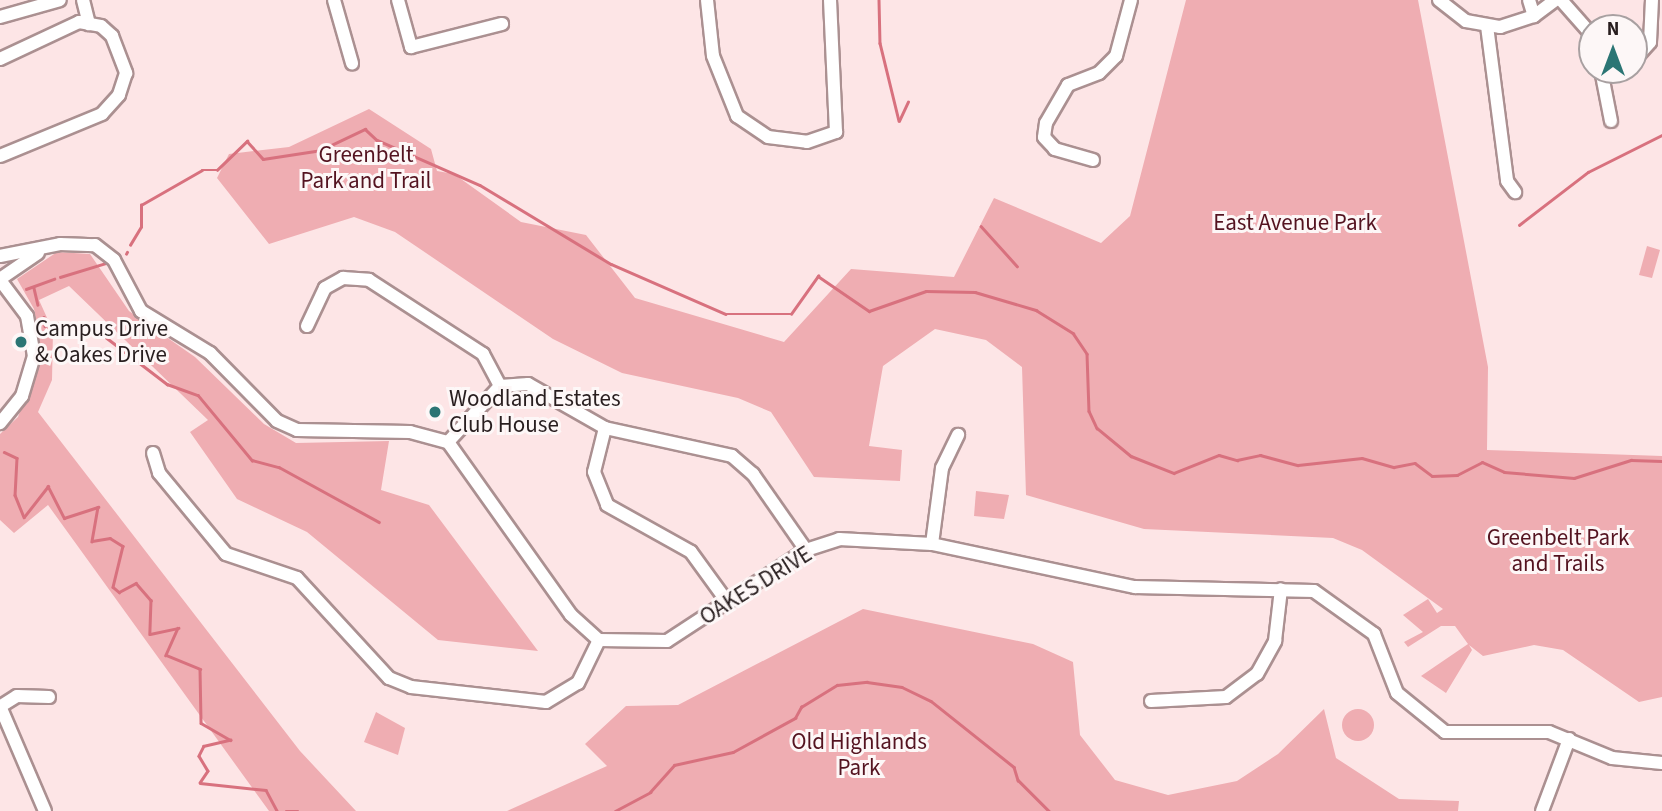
<!DOCTYPE html>
<style>
body{margin:0}
#map{position:relative;width:1662px;height:811px;overflow:hidden;background:#fde5e6;font-family:"Source Sans 3",sans-serif}
div>[style]{position:absolute}
[style*='--x']{left:calc(var(--x)*1px);top:calc(var(--y)*1px);width:calc(var(--w)*1px);rotate:calc(var(--a)*1deg)}
.green>*{inset:0;background:#efadb2}
.round{border-radius:50%}
.stream>*{height:2.5px;margin:-1.25px;padding:0 1.25px;transform-origin:1.25px;border-radius:1.25px;background:#d8717e}
.roads{filter:drop-shadow(2px 0 #ab9091) drop-shadow(-2px 0 #ab9091) drop-shadow(0 2px #ab9091) drop-shadow(0 -2px #ab9091)}
.minor>*{height:12px;margin:-6px;padding:0 6px;transform-origin:6px;border-radius:6px;background:#fff}
.dots>*{width:19px;height:19px;translate:-50% -50%;box-sizing:border-box;border:4px solid #fdf7f7;border-radius:50%}
span{translate:-50% -50%;white-space:nowrap;text-align:center;line-height:1.15;-webkit-text-stroke:6px #fdf7f7;paint-order:stroke}
.park-label{font-size:23px;color:#541320}
.poi-label{font-size:23px;color:#281e1f}
.left{translate:0 -50%;text-align:left}
.street-label{font-size:23px;color:#281e1f}
.north{position:absolute;left:1578px;top:14px;width:70px;height:70px;box-sizing:border-box;background:#fdf7f7;border:2px solid #a8a0a1;border-radius:50%;rotate:0deg;font-size:19px;font-weight:700;line-height:28px;text-align:center;color:#281e1f}
.north::after{content:'';display:block;margin:auto;width:24px;height:32px;background:#2b7574;clip-path:polygon(50% 0,100% 100%,50% 72%,0 100%)}
</style>
<div id="map">
<div class="green">
<i style="clip-path:polygon(1186px 0,1418px 0,1488px 367px,1487px 450px,1662px 456px,1662px 697px,1639px 702px,1563px 650px,1534px 645px,1483px 656px,1469px 645px,1472px 650px,1446px 693px,1421px 676px,1468px 644px,1455px 626px,1441px 626px,1408px 647px,1404px 642px,1423px 632px,1403px 615px,1428px 599px,1437px 613px,1443px 609px,1362px 550px,1333px 538px,1144px 529px,1026px 495px,1022px 367px,986px 340px,935px 329px,883px 366px,869px 446px,902px 450px,900px 481px,814px 477px,771px 412px,738px 398px,622px 373px,553px 339px,395px 232px,354px 217px,269px 244px,217px 178px,229px 154px,289px 147px,369px 109px,431px 149px,437px 171px,454px 174px,521px 222px,586px 235px,635px 298px,784px 342px,851px 269px,954px 277px,994px 198px,1101px 243px,1130px 216px)"></i>
<i style="clip-path:polygon(1647px 246px,1660px 250px,1652px 278px,1639px 275px)"></i>
<i style="clip-path:polygon(57px 252px,90px 254px,129px 311px,195px 357px,264px 424px,296px 443px,389px 441px,381px 490px,429px 505px,538px 651px,438px 640px,307px 532px,237px 499px,190px 432px,208px 420px,69px 286px,39px 300px,53px 331px,52px 380px,38px 412px,300px 751px,356px 811px,269px 811px,48px 505px,14px 533px,0 520px,0 434px,18px 417px,41px 350px,34px 309px,17px 279px)"></i>
<i style="clip-path:polygon(976px 491px,1009px 495px,1004px 519px,974px 516px)"></i>
<i style="clip-path:polygon(863px 609px,1033px 644px,1073px 662px,1080px 735px,1115px 780px,1168px 795px,1237px 781px,1278px 754px,1324px 709px,1336px 758px,1399px 799px,1459px 801px,1458px 811px,507px 811px,607px 766px,585px 744px,626px 706px,678px 705px)"></i>
<i class="round" style="left:1342px;top:709px;width:32px;height:32px"></i>
<i style="clip-path:polygon(376px 712px,405px 728px,398px 755px,364px 742px)"></i>
</div>
<div class="stream">
<i style="--x:879;--y:0;--w:43;--a:88.7"></i>
<i style="--x:880;--y:43;--w:80;--a:76.3"></i>
<i style="--x:899;--y:121;--w:21;--a:-65"></i>
<i style="--x:1519;--y:225;--w:87;--a:-37.5"></i>
<i style="--x:1588;--y:172;--w:83;--a:-26.6"></i>
<i style="--x:981;--y:226;--w:54;--a:48"></i>
<i style="--x:130;--y:245;--w:21;--a:-59"></i>
<i style="--x:141;--y:227;--w:22;--a:-90"></i>
<i style="--x:141;--y:205;--w:70;--a:-29.8"></i>
<i style="--x:202;--y:170;--w:15;--a:0"></i>
<i style="--x:217;--y:170;--w:42;--a:-44"></i>
<i style="--x:247;--y:141;--w:24;--a:48"></i>
<i style="--x:263;--y:159;--w:59;--a:-8.8"></i>
<i style="--x:321;--y:150;--w:49;--a:-25.5"></i>
<i style="--x:365;--y:129;--w:16;--a:43"></i>
<i style="--x:377;--y:140;--w:112;--a:23.6"></i>
<i style="--x:480;--y:185;--w:153;--a:31.1"></i>
<i style="--x:611;--y:264;--w:125;--a:23.5"></i>
<i style="--x:726;--y:314;--w:65;--a:0"></i>
<i style="--x:791;--y:314;--w:47;--a:-54.6"></i>
<i style="--x:818;--y:276;--w:62;--a:34.5"></i>
<i style="--x:869;--y:311;--w:60;--a:-19.3"></i>
<i style="--x:926;--y:291;--w:49;--a:1.2"></i>
<i style="--x:975;--y:292;--w:64;--a:16.4"></i>
<i style="--x:1036;--y:310;--w:44;--a:31.9"></i>
<i style="--x:1073;--y:333;--w:25;--a:56"></i>
<i style="--x:1087;--y:354;--w:57;--a:88"></i>
<i style="--x:1089;--y:411;--w:19;--a:65"></i>
<i style="--x:1097;--y:428;--w:44;--a:39.5"></i>
<i style="--x:1131;--y:456;--w:46;--a:21.6"></i>
<i style="--x:1174;--y:473;--w:48;--a:-21.8"></i>
<i style="--x:1219;--y:455;--w:19;--a:16"></i>
<i style="--x:1237;--y:460;--w:24;--a:-12"></i>
<i style="--x:1260;--y:455;--w:39;--a:15"></i>
<i style="--x:1298;--y:465;--w:64;--a:-6.2"></i>
<i style="--x:1362;--y:458;--w:33;--a:16"></i>
<i style="--x:1394;--y:467;--w:21;--a:-11"></i>
<i style="--x:1415;--y:463;--w:21;--a:37"></i>
<i style="--x:1432;--y:476;--w:25;--a:-2"></i>
<i style="--x:1457;--y:475;--w:28;--a:-27"></i>
<i style="--x:1482;--y:462;--w:24;--a:24"></i>
<i style="--x:1504;--y:472;--w:70;--a:4.9"></i>
<i style="--x:1574;--y:478;--w:60;--a:-17.5"></i>
<i style="--x:1631;--y:460;--w:31;--a:2"></i>
<i style="--x:126;--y:254;--w:2;--a:-63"></i>
<i style="--x:60;--y:277;--w:48;--a:-16.9"></i>
<i style="--x:34;--y:288;--w:17;--a:77"></i>
<i style="--x:26;--y:289;--w:30;--a:-20"></i>
<i style="--x:44;--y:317;--w:9;--a:84"></i>
<i style="--x:45;--y:326;--w:19;--a:-12"></i>
<i style="--x:64;--y:322;--w:41;--a:18.4"></i>
<i style="--x:103;--y:335;--w:81;--a:37.4"></i>
<i style="--x:167;--y:384;--w:33;--a:20"></i>
<i style="--x:198;--y:395;--w:85;--a:50.3"></i>
<i style="--x:252;--y:460;--w:28;--a:15"></i>
<i style="--x:279;--y:467;--w:114;--a:28.8"></i>
<i style="--x:4;--y:452;--w:14;--a:25"></i>
<i style="--x:17;--y:458;--w:37;--a:93"></i>
<i style="--x:15;--y:495;--w:24;--a:68"></i>
<i style="--x:24;--y:517;--w:39;--a:-52"></i>
<i style="--x:48;--y:486;--w:36;--a:63"></i>
<i style="--x:64;--y:518;--w:36;--a:-18"></i>
<i style="--x:98;--y:507;--w:35;--a:100"></i>
<i style="--x:92;--y:541;--w:18;--a:-9"></i>
<i style="--x:110;--y:538;--w:15;--a:32"></i>
<i style="--x:123;--y:546;--w:42;--a:103.7"></i>
<i style="--x:113;--y:587;--w:8;--a:40"></i>
<i style="--x:119;--y:592;--w:19;--a:-28"></i>
<i style="--x:136;--y:583;--w:23;--a:49"></i>
<i style="--x:151;--y:600;--w:34;--a:92"></i>
<i style="--x:150;--y:634;--w:29;--a:-12"></i>
<i style="--x:178;--y:628;--w:30;--a:114"></i>
<i style="--x:166;--y:655;--w:37;--a:22"></i>
<i style="--x:200;--y:669;--w:54;--a:88.9"></i>
<i style="--x:201;--y:723;--w:34;--a:30"></i>
<i style="--x:231;--y:740;--w:28;--a:167"></i>
<i style="--x:204;--y:746;--w:11;--a:117"></i>
<i style="--x:199;--y:756;--w:17;--a:59"></i>
<i style="--x:208;--y:771;--w:14;--a:124"></i>
<i style="--x:200;--y:783;--w:66;--a:6.1"></i>
<i style="--x:266;--y:790;--w:24;--a:62"></i>
<i style="--x:286;--y:811;--w:12;--a:0"></i>
<i style="--x:615;--y:811;--w:40;--a:-28"></i>
<i style="--x:650;--y:792;--w:36;--a:-48"></i>
<i style="--x:674;--y:765;--w:60;--a:-12.4"></i>
<i style="--x:733;--y:752;--w:71;--a:-28.7"></i>
<i style="--x:795;--y:718;--w:13;--a:-61"></i>
<i style="--x:801;--y:707;--w:42;--a:-31.4"></i>
<i style="--x:837;--y:685;--w:30;--a:-6"></i>
<i style="--x:867;--y:682;--w:35;--a:8"></i>
<i style="--x:902;--y:687;--w:32;--a:26"></i>
<i style="--x:931;--y:701;--w:106;--a:38.5"></i>
<i style="--x:1014;--y:767;--w:14;--a:73"></i>
<i style="--x:1018;--y:780;--w:44;--a:45"></i>
</div>
<div class="roads">
<div class="minor">
<i style="--x:83;--y:0;--w:25;--a:76"></i>
<i style="--x:334;--y:0;--w:66;--a:74.1"></i>
<i style="--x:398;--y:0;--w:49;--a:74.5"></i>
<i style="--x:411;--y:47;--w:94;--a:-14.2"></i>
<i style="--x:707;--y:0;--w:56;--a:83.9"></i>
<i style="--x:713;--y:56;--w:65;--a:68.2"></i>
<i style="--x:737;--y:116;--w:37;--a:34"></i>
<i style="--x:768;--y:137;--w:39;--a:7"></i>
<i style="--x:807;--y:142;--w:31;--a:-19"></i>
<i style="--x:836;--y:132;--w:132;--a:-92.6"></i>
<i style="--x:1439;--y:0;--w:34;--a:38"></i>
<i style="--x:1466;--y:21;--w:35;--a:10"></i>
<i style="--x:1500;--y:27;--w:36;--a:-18"></i>
<i style="--x:1534;--y:16;--w:26;--a:-37"></i>
<i style="--x:1529;--y:0;--w:17;--a:73"></i>
<i style="--x:1561;--y:0;--w:47;--a:48.5"></i>
<i style="--x:0;--y:17;--w:62;--a:-15.8"></i>
<i style="--x:1487;--y:26;--w:156;--a:82.6"></i>
<i style="--x:1507;--y:181;--w:14;--a:54"></i>
<i style="--x:0;--y:59;--w:87;--a:-25.1"></i>
<i style="--x:79;--y:22;--w:22;--a:10"></i>
<i style="--x:101;--y:26;--w:15;--a:42"></i>
<i style="--x:112;--y:36;--w:40;--a:69"></i>
<i style="--x:126;--y:73;--w:23;--a:108"></i>
<i style="--x:119;--y:95;--w:25;--a:132"></i>
<i style="--x:102;--y:114;--w:110;--a:157.6"></i>
<i style="--x:1634;--y:60;--w:24;--a:-48"></i>
<i style="--x:1650;--y:42;--w:42;--a:-87.3"></i>
<i style="--x:1601;--y:70;--w:52;--a:78.9"></i>
<i style="--x:1093;--y:160;--w:40;--a:-164"></i>
<i style="--x:1055;--y:149;--w:16;--a:-133"></i>
<i style="--x:1044;--y:137;--w:14;--a:-82"></i>
<i style="--x:1046;--y:123;--w:44;--a:-59.9"></i>
<i style="--x:1068;--y:85;--w:33;--a:-21"></i>
<i style="--x:1099;--y:73;--w:24;--a:-45"></i>
<i style="--x:1116;--y:56;--w:58;--a:-75"></i>
<i style="--x:0;--y:256;--w:61;--a:-11.3"></i>
<i style="--x:60;--y:244;--w:35;--a:2"></i>
<i style="--x:95;--y:245;--w:24;--a:38"></i>
<i style="--x:114;--y:260;--w:58;--a:62.1"></i>
<i style="--x:141;--y:311;--w:81;--a:31.3"></i>
<i style="--x:210;--y:353;--w:95;--a:45.4"></i>
<i style="--x:277;--y:421;--w:22;--a:24"></i>
<i style="--x:297;--y:430;--w:113;--a:1"></i>
<i style="--x:410;--y:432;--w:39;--a:15"></i>
<i style="--x:448;--y:442;--w:212;--a:54.6"></i>
<i style="--x:571;--y:615;--w:38;--a:42"></i>
<i style="--x:599;--y:640;--w:68;--a:0.8"></i>
<i style="--x:667;--y:641;--w:166;--a:-33.2"></i>
<i style="--x:806;--y:550;--w:35;--a:-18"></i>
<i style="--x:839;--y:539;--w:93;--a:3.1"></i>
<i style="--x:932;--y:544;--w:208;--a:12"></i>
<i style="--x:1135;--y:587;--w:179;--a:1.3"></i>
<i style="--x:1314;--y:591;--w:74;--a:35.6"></i>
<i style="--x:1374;--y:634;--w:63;--a:68.7"></i>
<i style="--x:1397;--y:693;--w:62;--a:39.1"></i>
<i style="--x:1445;--y:732;--w:104;--a:0"></i>
<i style="--x:1549;--y:732;--w:68;--a:22.4"></i>
<i style="--x:1612;--y:758;--w:50;--a:5.7"></i>
<i style="--x:0;--y:279;--w:46;--a:-34.4"></i>
<i style="--x:0;--y:280;--w:45;--a:53.1"></i>
<i style="--x:27;--y:316;--w:41;--a:80.1"></i>
<i style="--x:34;--y:356;--w:42;--a:106.7"></i>
<i style="--x:22;--y:396;--w:35;--a:129"></i>
<i style="--x:307;--y:326;--w:42;--a:-64.7"></i>
<i style="--x:325;--y:288;--w:21;--a:-29"></i>
<i style="--x:343;--y:278;--w:26;--a:4"></i>
<i style="--x:369;--y:280;--w:136;--a:33"></i>
<i style="--x:483;--y:354;--w:36;--a:62"></i>
<i style="--x:605;--y:428;--w:45;--a:104"></i>
<i style="--x:594;--y:472;--w:35;--a:68"></i>
<i style="--x:607;--y:505;--w:96;--a:29.2"></i>
<i style="--x:691;--y:552;--w:63;--a:54"></i>
<i style="--x:448;--y:442;--w:76;--a:-47.1"></i>
<i style="--x:500;--y:386;--w:28;--a:-4"></i>
<i style="--x:528;--y:384;--w:89;--a:29.7"></i>
<i style="--x:605;--y:428;--w:130;--a:12.4"></i>
<i style="--x:732;--y:456;--w:28;--a:41"></i>
<i style="--x:753;--y:474;--w:93;--a:55.1"></i>
<i style="--x:153;--y:453;--w:21;--a:73"></i>
<i style="--x:159;--y:473;--w:105;--a:50.4"></i>
<i style="--x:226;--y:554;--w:75;--a:18.7"></i>
<i style="--x:297;--y:578;--w:136;--a:47.4"></i>
<i style="--x:389;--y:678;--w:24;--a:22"></i>
<i style="--x:411;--y:687;--w:136;--a:6.3"></i>
<i style="--x:546;--y:702;--w:37;--a:-31"></i>
<i style="--x:578;--y:683;--w:48;--a:-64"></i>
<i style="--x:932;--y:544;--w:77;--a:-82.5"></i>
<i style="--x:942;--y:468;--w:37;--a:-64"></i>
<i style="--x:1151;--y:701;--w:75;--a:-3.1"></i>
<i style="--x:1226;--y:697;--w:39;--a:-37"></i>
<i style="--x:1257;--y:674;--w:38;--a:-61"></i>
<i style="--x:1275;--y:641;--w:52;--a:-83.4"></i>
<i style="--x:0;--y:706;--w:114;--a:66.8"></i>
<i style="--x:1;--y:706;--w:19;--a:-32"></i>
<i style="--x:17;--y:696;--w:32;--a:2"></i>
<i style="--x:1542;--y:811;--w:77;--a:-69.4"></i>
</div>
</div>
<div class="dots">
<i style="left:21px;top:342px;background:#2b7574"></i>
<i style="left:435px;top:412px;background:#2b7574"></i>
</div>
<div class="park-label">
<span style="left:366px;top:168px">Greenbelt<br>Park and Trail</span>
<span style="left:1295px;top:223px">East Avenue Park</span>
<span style="left:1558px;top:551px">Greenbelt Park<br>and Trails</span>
<span style="left:859px;top:755px">Old Highlands<br>Park</span>
</div>
<div class="poi-label">
<span class="left" style="left:35px;top:342px">Campus Drive<br>&amp; Oakes Drive</span>
<span class="left" style="left:449px;top:412px">Woodland Estates<br>Club House</span>
</div>
<div class="street-label">
<span style="left:756px;top:586px;rotate:-32deg">OAKES DRIVE</span>
</div>
<div class="north">N</div>
</div>
